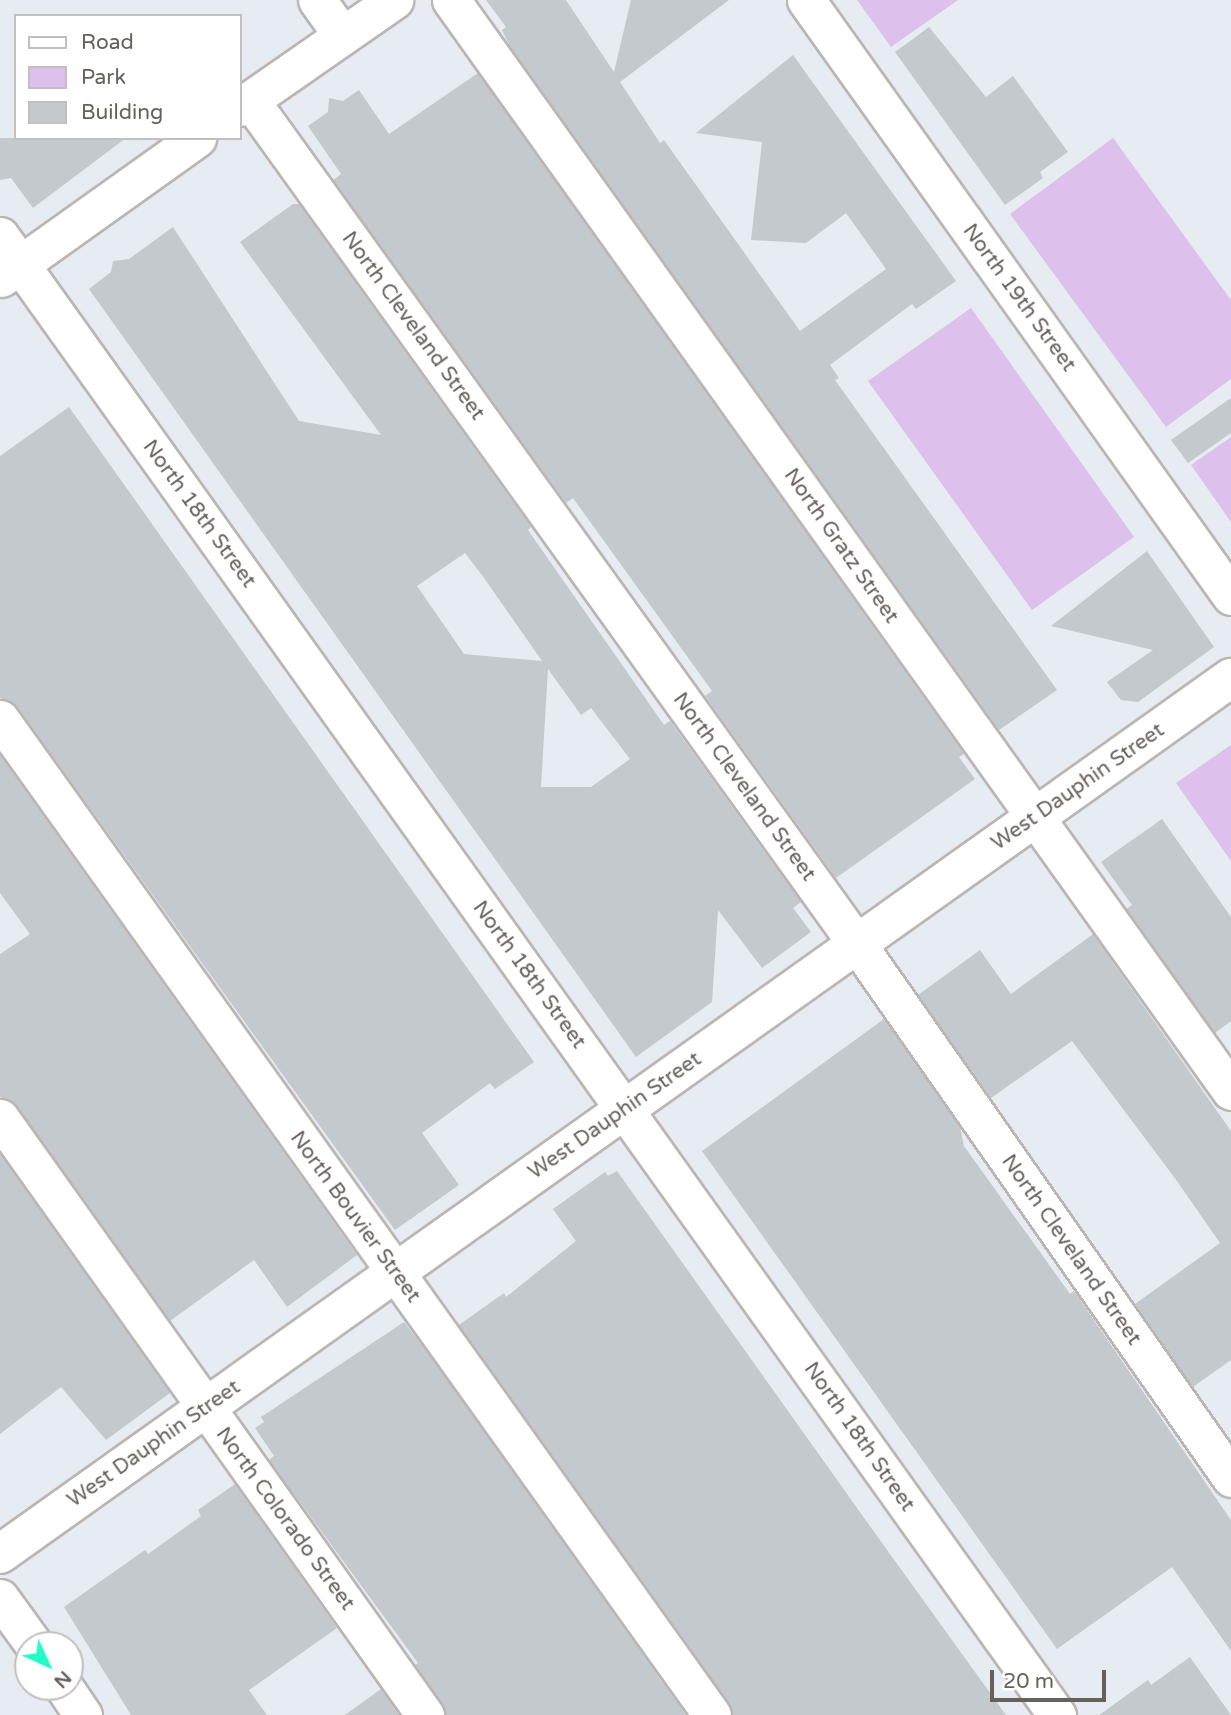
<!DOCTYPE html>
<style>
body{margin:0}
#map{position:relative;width:1231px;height:1715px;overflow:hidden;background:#e6ecf1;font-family:"Varela Round",sans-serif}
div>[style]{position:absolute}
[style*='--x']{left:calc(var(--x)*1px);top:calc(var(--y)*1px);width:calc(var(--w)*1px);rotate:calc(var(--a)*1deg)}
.green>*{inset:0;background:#ddc0eb}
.building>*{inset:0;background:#c3c9cc}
.roads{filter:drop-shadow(2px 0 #bcb6b3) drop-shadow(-2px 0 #bcb6b3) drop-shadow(0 2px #bcb6b3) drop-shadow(0 -2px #bcb6b3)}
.minor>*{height:37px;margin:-18.5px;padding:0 18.5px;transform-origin:18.5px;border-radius:18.5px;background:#fff}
.tertiary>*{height:38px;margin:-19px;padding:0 19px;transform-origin:19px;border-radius:19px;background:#fff}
span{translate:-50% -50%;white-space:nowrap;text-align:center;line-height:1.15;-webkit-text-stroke:5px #fff;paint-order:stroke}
.street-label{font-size:21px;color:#68605d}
.legend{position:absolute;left:14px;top:14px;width:228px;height:126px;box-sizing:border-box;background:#fff;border:2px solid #c3bfbe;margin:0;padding:9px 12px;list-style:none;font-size:21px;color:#68605d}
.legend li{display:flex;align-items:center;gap:14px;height:35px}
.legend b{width:35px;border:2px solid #c3bfbe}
.north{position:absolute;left:14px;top:1631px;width:70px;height:70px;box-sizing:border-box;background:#fff;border:2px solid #c3bfbe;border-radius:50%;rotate:135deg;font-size:19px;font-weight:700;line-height:28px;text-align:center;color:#68605d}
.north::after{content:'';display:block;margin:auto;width:24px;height:32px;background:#22fbc6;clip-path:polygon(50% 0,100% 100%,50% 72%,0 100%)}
.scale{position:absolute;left:990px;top:1670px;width:116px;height:32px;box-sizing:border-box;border:4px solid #68605d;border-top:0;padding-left:9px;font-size:21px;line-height:24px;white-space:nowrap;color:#68605d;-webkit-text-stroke:5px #fff;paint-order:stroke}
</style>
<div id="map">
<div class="green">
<i style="clip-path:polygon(857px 0,958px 0,891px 47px)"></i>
<i style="clip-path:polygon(1113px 138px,1231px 300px,1231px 379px,1166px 427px,1010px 214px)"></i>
<i style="clip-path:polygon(971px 308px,1134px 537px,1032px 610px,868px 381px)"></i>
<i style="clip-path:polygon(1231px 437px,1231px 522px,1191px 465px)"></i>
<i style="clip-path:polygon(1231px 745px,1231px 861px,1176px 783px)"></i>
</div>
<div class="building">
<i style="clip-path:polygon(486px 0,566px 0,614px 72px,631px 0,729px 0,620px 82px,660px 143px,664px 140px,800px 331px,886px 269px,846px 213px,806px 243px,751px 240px,762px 142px,696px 133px,793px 55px,956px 281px,916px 309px,912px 304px,830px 365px,839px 378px,835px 380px,1057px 690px,999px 730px,512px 50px,502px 30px,506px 27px)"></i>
<i style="clip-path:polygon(929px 27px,986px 97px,1013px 76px,1068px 152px,1040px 172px,1043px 178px,1005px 205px,895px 52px)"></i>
<i style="clip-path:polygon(478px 73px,964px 754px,959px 757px,975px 779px,836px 878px,705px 696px,712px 691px,573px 498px,566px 503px,333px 180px,341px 174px,308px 126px,328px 112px,329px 98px,343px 101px,359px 90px,389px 134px)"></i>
<i style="clip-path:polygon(0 138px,126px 138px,33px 208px,11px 178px,0 180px)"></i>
<i style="clip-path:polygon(evenodd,293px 204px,299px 204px,531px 527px,528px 530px,664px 725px,670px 721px,801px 902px,793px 908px,811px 932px,762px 968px,718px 910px,712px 1002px,636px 1057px,89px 289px,111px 272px,113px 261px,129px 259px,173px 227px,299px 421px,381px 435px,240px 242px,293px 204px,465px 553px,484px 578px,542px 661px,464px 654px,417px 586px,465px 553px,293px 204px,548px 669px,581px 715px,591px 708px,630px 759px,591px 787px,541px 787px,548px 669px)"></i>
<i style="clip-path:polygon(1231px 398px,1231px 433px,1188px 463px,1171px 440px)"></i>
<i style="clip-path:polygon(69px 407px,534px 1062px,495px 1089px,490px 1083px,422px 1133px,459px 1185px,395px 1230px,17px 707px,0 698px,0 456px)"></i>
<i style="clip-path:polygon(1147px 551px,1214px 647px,1138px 702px,1121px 700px,1107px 682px,1153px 650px,1051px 626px)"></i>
<i style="clip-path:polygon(0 755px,357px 1255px,287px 1307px,254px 1260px,170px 1321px,17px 1106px,0 1097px,0 954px,30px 934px,0 893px)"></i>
<i style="clip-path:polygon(1162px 819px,1231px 917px,1231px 1021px,1215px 1033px,1126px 909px,1132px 905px,1101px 862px)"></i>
<i style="clip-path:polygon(1093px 934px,1231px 1131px,1231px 1360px,1193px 1387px,1135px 1304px,1220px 1243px,1177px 1181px,1072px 1041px,991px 1098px,918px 995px,980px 950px,1011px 994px)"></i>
<i style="clip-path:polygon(884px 1019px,960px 1127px,964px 1146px,1070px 1294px,1074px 1291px,1231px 1520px,1231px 1651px,1172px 1567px,1057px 1649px,702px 1151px)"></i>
<i style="clip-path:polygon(0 1154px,170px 1393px,106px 1440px,61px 1387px,0 1434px)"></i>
<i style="clip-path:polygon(617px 1171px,877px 1536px,1006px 1715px,733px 1715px,729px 1703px,459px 1325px,504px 1293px,506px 1297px,576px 1241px,553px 1209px,605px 1172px,608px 1176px)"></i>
<i style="clip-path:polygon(404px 1322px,425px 1349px,686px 1715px,446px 1715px,415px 1665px,418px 1663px,269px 1460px,274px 1456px,255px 1428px,264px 1422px,261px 1417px)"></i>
<i style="clip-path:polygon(235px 1484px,337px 1628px,249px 1690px,267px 1715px,131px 1715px,64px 1607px,145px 1550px,148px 1554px,201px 1516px,198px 1510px)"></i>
<i style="clip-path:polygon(1190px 1657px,1231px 1715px,1099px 1715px,1148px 1680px,1151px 1685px)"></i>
<i style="clip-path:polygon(381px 1689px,399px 1715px,345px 1715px)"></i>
</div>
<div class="roads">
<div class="minor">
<i style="--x:317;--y:0;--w:43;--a:54.5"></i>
<i style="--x:451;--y:0;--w:1341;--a:54.44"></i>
<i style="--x:806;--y:0;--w:732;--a:54.51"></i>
<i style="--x:250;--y:100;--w:1040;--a:54.28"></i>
<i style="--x:857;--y:944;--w:652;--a:54.99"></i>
<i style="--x:240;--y:107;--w:188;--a:-34.8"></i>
<i style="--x:0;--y:236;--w:1818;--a:54.45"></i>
<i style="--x:1;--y:278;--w:241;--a:-35.5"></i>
<i style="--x:0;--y:719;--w:1224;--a:54.44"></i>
<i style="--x:0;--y:1118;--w:733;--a:54.55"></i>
<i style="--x:0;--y:1598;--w:58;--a:54.1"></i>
<i style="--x:64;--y:1687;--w:34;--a:56"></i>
</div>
<div class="tertiary">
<i style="--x:0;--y:1554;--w:1511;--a:-35.44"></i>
</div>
</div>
<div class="street-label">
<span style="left:1019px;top:298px;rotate:54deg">North 19th Street</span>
<span style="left:413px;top:326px;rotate:54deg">North Cleveland Street</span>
<span style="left:199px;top:514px;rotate:54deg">North 18th Street</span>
<span style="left:841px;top:546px;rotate:55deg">North Gratz Street</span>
<span style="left:744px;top:787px;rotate:54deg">North Cleveland Street</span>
<span style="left:1078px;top:787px;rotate:-35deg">West Dauphin Street</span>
<span style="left:529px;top:975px;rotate:54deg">North 18th Street</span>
<span style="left:615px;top:1116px;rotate:-35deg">West Dauphin Street</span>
<span style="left:355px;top:1217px;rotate:54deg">North Bouvier Street</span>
<span style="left:1071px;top:1250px;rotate:55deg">North Cleveland Street</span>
<span style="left:859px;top:1437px;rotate:55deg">North 18th Street</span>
<span style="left:154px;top:1444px;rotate:-35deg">West Dauphin Street</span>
<span style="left:285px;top:1519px;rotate:54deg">North Colorado Street</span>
</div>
<ul class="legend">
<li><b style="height:9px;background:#fff"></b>Road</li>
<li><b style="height:19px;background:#ddc0eb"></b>Park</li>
<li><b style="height:19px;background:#c3c9cc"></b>Building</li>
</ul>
<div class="north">N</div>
<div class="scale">20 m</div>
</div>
